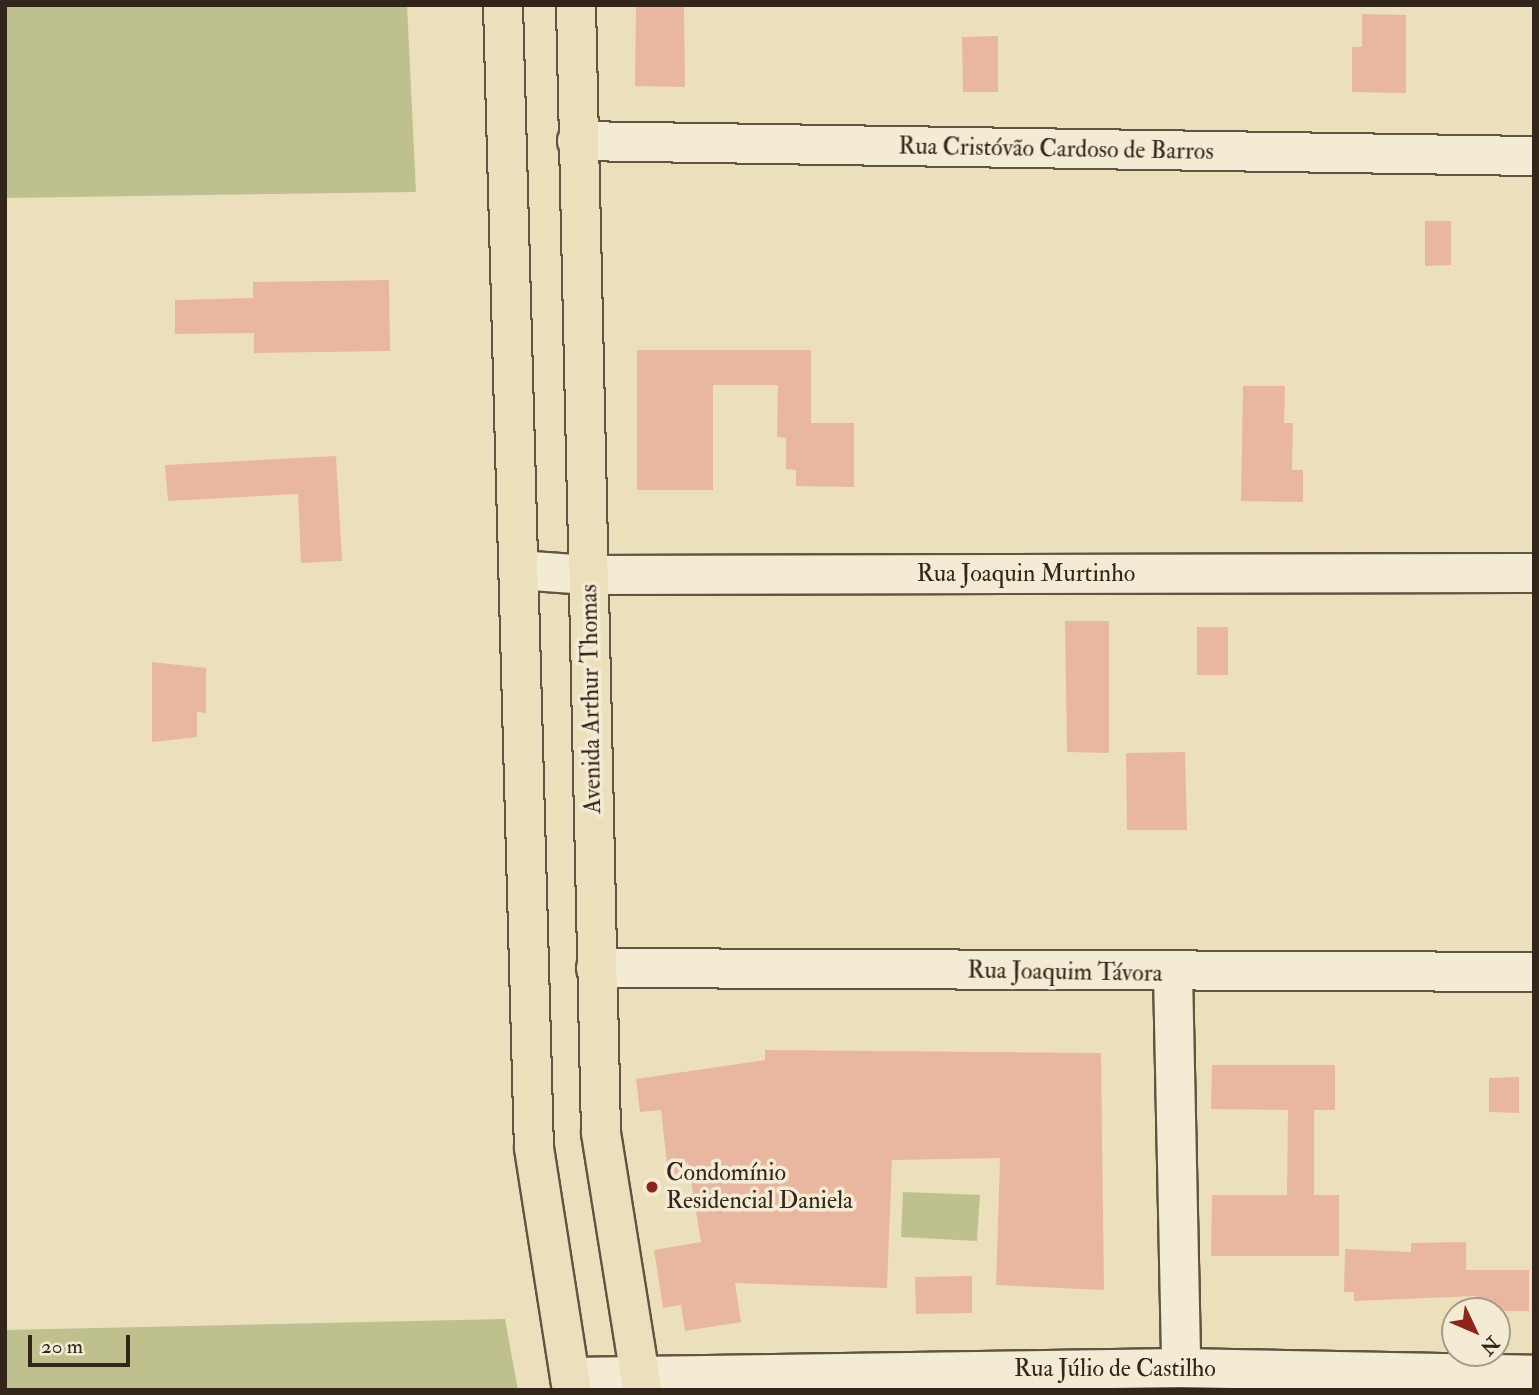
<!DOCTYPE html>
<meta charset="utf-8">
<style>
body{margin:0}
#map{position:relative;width:1539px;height:1395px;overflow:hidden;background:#ece0bc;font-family:"IM FELL Double Pica",serif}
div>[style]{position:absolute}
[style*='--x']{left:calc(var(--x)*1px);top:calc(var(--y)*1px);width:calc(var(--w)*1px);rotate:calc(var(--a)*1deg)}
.green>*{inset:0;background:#bec18d}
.building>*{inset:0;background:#e9b79f}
.roads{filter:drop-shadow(2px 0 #605442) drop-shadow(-2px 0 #605442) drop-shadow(0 2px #605442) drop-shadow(0 -2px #605442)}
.minor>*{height:38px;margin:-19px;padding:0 19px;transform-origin:19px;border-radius:19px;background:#f3ebd3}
.major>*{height:38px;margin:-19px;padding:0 19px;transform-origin:19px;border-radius:19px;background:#ece0bc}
.dots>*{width:19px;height:19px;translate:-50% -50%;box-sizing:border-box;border:4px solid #f3ebd3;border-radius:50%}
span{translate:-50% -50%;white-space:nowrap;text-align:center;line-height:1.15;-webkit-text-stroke:7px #f3ebd3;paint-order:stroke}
.street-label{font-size:24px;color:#32251a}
.poi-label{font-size:24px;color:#32251a}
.left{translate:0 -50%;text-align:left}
.frame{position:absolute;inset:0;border:7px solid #32251a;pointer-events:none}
.north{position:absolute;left:1441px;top:1297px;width:70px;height:70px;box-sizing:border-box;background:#f3ebd3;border:2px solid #a69c89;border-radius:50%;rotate:134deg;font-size:19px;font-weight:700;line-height:28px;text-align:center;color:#32251a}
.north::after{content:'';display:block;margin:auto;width:24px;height:32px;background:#8f2418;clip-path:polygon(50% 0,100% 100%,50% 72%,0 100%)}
.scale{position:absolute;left:28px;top:1335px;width:102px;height:32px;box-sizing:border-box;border:4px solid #32251a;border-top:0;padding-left:9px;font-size:21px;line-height:24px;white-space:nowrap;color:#32251a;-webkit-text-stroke:5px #f3ebd3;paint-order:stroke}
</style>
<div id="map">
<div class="green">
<i style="clip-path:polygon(5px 5px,407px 5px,416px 192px,5px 198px)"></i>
<i style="clip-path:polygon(903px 1192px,980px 1195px,977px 1241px,901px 1237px)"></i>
<i style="clip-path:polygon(505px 1319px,518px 1390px,5px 1390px,5px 1330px)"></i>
</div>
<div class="building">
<i style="clip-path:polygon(636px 5px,684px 5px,685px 87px,635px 86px)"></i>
<i style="clip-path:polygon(1362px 14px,1406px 15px,1406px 93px,1352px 92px,1352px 47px,1362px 47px)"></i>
<i style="clip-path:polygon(998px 36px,998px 92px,963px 92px,962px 37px)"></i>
<i style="clip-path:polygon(1425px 221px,1451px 221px,1451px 265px,1425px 266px)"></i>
<i style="clip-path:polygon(389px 280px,390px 351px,254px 353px,254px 333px,175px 334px,175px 300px,253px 298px,253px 282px)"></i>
<i style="clip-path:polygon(637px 350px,811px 350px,811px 423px,854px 423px,854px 487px,796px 486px,796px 470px,786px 469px,786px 438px,777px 437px,778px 385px,713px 385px,713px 490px,637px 490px)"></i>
<i style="clip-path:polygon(1243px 386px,1285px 386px,1284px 423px,1293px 423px,1292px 470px,1303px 470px,1303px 502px,1241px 501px)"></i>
<i style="clip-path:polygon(336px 456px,342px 561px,301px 563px,298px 494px,168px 501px,165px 465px)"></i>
<i style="clip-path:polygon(1065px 621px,1109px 621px,1109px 753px,1067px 752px)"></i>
<i style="clip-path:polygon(1197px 627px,1228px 627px,1228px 675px,1197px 675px)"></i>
<i style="clip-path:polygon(152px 662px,206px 668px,206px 713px,197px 712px,197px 737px,152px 742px)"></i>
<i style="clip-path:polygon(1185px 752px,1187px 830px,1127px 830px,1126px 753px)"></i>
<i style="clip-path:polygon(765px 1050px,1101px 1053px,1104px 1290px,996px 1285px,1000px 1158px,892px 1160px,887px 1288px,735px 1283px,741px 1322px,685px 1331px,681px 1305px,663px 1308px,654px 1250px,701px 1242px,688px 1162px,669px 1182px,661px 1110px,640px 1112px,636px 1079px,765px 1060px)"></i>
<i style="clip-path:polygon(1212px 1065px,1335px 1065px,1335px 1110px,1314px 1110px,1314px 1195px,1339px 1195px,1339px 1256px,1211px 1256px,1212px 1195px,1287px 1195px,1288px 1110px,1211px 1109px)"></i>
<i style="clip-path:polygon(1519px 1077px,1519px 1113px,1489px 1112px,1489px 1078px)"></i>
<i style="clip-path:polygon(1466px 1242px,1466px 1270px,1529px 1270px,1529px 1311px,1476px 1311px,1476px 1296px,1354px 1301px,1354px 1292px,1344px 1292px,1345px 1249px,1411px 1252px,1411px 1243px)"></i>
<i style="clip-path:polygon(972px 1276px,972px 1313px,916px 1314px,915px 1277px)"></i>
</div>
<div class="roads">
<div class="minor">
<i style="--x:577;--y:141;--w:957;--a:0.9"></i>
<i style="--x:518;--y:570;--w:70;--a:4.1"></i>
<i style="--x:588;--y:575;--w:946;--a:-0.12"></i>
<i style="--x:596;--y:968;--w:938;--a:0.24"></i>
<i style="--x:1173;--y:973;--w:395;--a:88.8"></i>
<i style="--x:570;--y:1377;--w:611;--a:-0.84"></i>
<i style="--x:1181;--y:1368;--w:353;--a:1.1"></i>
</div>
<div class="major">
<i style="--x:503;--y:5;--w:1143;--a:88.45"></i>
<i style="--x:534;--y:1148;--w:245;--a:81.1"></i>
<i style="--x:576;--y:5;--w:1128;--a:88.73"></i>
<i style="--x:601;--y:1133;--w:260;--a:80.9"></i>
</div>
</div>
<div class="dots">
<i style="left:652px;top:1187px;background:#8f2418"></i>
</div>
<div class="street-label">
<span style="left:1056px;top:149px;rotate:1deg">Rua Cristóvão Cardoso de Barros</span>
<span style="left:1026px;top:574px">Rua Joaquin Murtinho</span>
<span style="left:591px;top:699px;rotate:-91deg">Avenida Arthur Thomas</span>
<span style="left:1065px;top:972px;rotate:1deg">Rua Joaquim Távora</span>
<span style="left:1115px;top:1369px">Rua Júlio de Castilho</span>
</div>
<div class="poi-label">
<span class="left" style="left:666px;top:1187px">Condomínio<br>Residencial Daniela</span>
</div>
<div class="frame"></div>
<div class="north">N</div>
<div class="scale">20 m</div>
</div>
